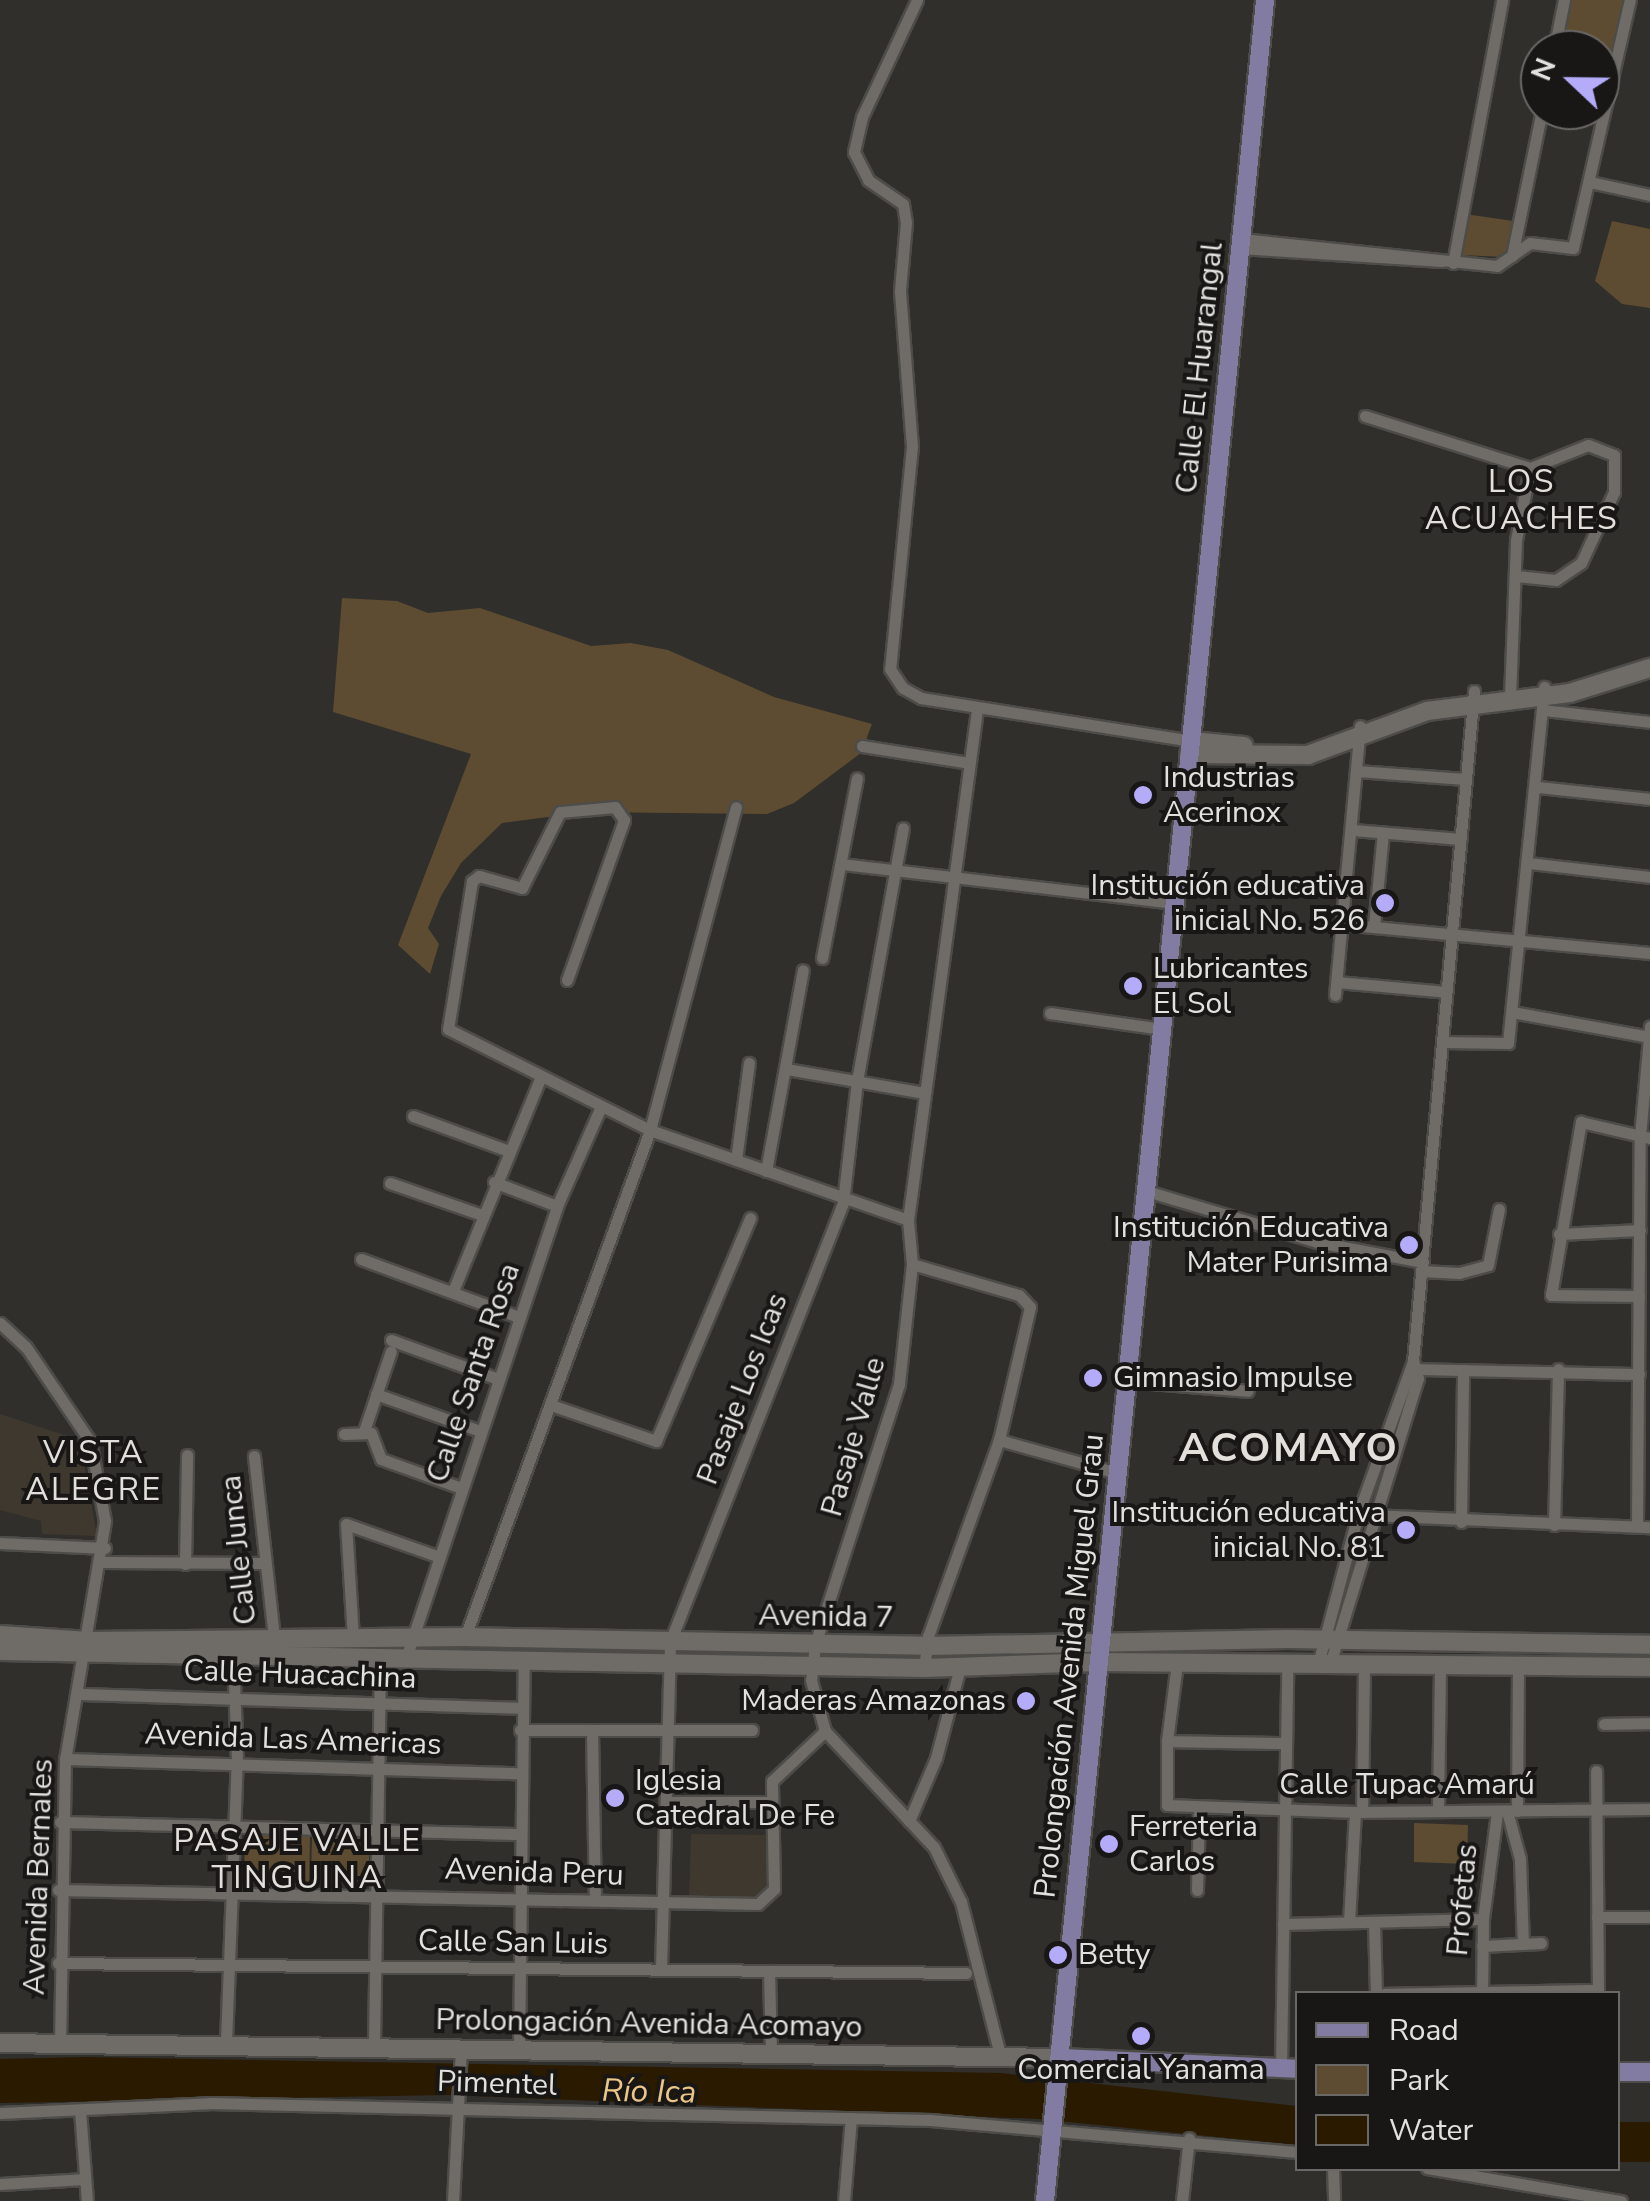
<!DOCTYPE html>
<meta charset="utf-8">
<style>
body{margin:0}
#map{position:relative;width:1650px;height:2201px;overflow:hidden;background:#312f2b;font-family:"Nunito Sans",sans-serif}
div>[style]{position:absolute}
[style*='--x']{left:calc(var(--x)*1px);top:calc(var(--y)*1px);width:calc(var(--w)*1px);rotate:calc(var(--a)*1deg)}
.built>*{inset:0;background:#3e382f}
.green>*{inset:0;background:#5d4c31}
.water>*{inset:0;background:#2a1b00}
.roads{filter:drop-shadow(2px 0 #4d4c49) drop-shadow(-2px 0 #4d4c49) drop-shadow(0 2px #4d4c49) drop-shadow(0 -2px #4d4c49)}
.street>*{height:11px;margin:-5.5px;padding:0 5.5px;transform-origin:5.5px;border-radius:5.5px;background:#6f6c68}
.secondary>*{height:18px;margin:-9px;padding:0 9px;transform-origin:9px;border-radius:9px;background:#6f6c68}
.primary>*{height:18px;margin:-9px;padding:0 9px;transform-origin:9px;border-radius:9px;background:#827ca3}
.dots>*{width:28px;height:28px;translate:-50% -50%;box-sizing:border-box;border:5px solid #181716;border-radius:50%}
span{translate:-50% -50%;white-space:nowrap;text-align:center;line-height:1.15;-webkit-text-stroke:8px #181716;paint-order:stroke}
.street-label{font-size:30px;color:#e2e1de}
.poi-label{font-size:30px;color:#e2e1de}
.left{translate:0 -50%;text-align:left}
.right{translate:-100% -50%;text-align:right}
.neighbourhood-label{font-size:32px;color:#e3e0db;letter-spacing:2.5px}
.water-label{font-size:32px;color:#ecc686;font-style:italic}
.district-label{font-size:40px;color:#e3e0db;font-weight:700;letter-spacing:2.5px}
.legend{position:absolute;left:1295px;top:1991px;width:325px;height:180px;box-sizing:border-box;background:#181716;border:2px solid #696866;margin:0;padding:12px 18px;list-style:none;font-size:30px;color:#e2e1de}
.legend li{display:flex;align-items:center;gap:20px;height:50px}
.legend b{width:50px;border:2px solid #696866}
.north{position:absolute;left:1520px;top:30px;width:100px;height:100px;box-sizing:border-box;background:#181716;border:2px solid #696866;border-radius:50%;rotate:292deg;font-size:28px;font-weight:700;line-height:40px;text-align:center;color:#e2e1de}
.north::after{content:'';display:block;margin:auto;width:35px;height:45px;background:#b4acf9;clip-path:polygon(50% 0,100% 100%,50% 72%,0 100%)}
</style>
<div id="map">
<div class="built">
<i style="clip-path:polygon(0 1414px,80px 1440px,97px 1536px,42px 1534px,41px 1521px,0 1510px)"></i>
<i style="clip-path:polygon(691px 1834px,769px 1835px,767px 1898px,689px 1897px)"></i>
</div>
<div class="green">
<i style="clip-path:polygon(1570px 0,1625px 0,1612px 65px,1600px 63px,1600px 50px,1560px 50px)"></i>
<i style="clip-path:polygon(1465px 214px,1513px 221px,1506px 257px,1460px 255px)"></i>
<i style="clip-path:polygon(1612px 221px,1650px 229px,1650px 308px,1622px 304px,1595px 281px)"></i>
<i style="clip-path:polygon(342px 598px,397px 601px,428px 613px,480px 608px,591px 646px,631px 643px,668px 650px,774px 697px,872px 724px,861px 753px,794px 803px,767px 814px,585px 812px,502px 823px,461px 863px,441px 896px,428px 928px,439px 944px,430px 974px,398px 945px,471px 754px,333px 712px)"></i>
<i style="clip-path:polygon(1414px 1823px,1468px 1825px,1467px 1864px,1414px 1862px)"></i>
<i style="clip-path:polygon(245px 1833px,310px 1835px,309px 1885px,244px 1883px)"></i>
<i style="clip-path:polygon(312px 1836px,370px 1838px,368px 1884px,311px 1882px)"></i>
</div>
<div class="water">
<i style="clip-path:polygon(86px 2057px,1001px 2073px,1297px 2106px,1297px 2145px,1038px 2119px,448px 2095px,0 2103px,0 2059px)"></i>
<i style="clip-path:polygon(1618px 2122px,1650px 2122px,1650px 2162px,1618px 2162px)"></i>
</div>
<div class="roads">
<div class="street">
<i style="--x:917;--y:0;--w:129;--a:115.2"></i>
<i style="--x:862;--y:117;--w:36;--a:103"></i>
<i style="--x:854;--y:152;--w:31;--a:63"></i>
<i style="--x:868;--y:180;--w:42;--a:34.4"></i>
<i style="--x:903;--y:204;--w:18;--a:81"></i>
<i style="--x:906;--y:222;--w:69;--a:95"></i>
<i style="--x:900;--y:291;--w:155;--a:85.6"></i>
<i style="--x:912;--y:446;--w:224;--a:95.6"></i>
<i style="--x:890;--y:669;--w:23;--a:56"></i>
<i style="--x:903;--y:688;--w:21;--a:29"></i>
<i style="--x:921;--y:698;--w:273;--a:9"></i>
<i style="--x:1554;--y:50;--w:51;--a:-78.7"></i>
<i style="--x:1590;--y:182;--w:61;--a:12.2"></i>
<i style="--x:1241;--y:239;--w:257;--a:6"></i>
<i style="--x:1497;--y:266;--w:40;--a:-34.9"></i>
<i style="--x:1530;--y:243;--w:43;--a:6.6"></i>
<i style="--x:1573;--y:248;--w:254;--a:-77.1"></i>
<i style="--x:1240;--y:248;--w:202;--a:3.7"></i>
<i style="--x:1512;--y:256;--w:149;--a:-78.4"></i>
<i style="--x:1453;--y:263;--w:268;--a:-79.4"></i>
<i style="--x:1365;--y:416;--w:173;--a:17.5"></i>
<i style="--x:1530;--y:468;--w:62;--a:-21.6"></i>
<i style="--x:1588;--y:445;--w:28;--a:21"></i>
<i style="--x:1614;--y:455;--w:37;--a:90"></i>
<i style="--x:1614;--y:492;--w:78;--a:114.9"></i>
<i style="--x:1581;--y:563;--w:30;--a:146"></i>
<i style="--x:1556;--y:580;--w:40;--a:-174.3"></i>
<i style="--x:1510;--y:697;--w:157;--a:-87.8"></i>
<i style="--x:1516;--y:540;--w:73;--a:-79"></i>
<i style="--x:977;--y:710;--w:515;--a:97.7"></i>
<i style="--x:908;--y:1220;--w:44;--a:84.8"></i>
<i style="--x:912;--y:1264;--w:121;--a:96.2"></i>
<i style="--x:899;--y:1384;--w:273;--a:107.9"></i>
<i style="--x:815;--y:1644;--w:36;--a:96"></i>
<i style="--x:811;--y:1680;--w:53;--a:74.6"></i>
<i style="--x:825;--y:1731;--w:159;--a:46.8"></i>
<i style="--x:934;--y:1847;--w:61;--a:63.9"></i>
<i style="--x:961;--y:1902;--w:162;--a:75.7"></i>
<i style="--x:1543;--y:710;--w:108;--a:6.4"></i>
<i style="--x:862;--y:746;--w:108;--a:9"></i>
<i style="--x:1357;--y:771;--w:108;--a:4.2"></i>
<i style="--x:1538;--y:787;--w:113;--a:6.1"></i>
<i style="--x:1353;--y:830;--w:108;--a:4.8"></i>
<i style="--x:1529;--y:863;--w:122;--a:6.6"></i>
<i style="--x:842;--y:864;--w:334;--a:6.7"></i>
<i style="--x:1342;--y:924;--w:309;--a:5.4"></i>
<i style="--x:1374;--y:926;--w:93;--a:-84.5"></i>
<i style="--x:822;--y:958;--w:183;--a:-79"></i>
<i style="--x:567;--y:980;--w:170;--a:-70.4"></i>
<i style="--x:624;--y:820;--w:16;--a:-125"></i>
<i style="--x:615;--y:807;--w:55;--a:174.8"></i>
<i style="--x:560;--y:812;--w:85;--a:116.6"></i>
<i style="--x:522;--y:888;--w:45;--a:-164.4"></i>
<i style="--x:479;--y:876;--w:9;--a:144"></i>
<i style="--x:472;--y:881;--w:150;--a:99.2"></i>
<i style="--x:448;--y:1029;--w:226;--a:26.6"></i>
<i style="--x:650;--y:1130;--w:273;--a:19.2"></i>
<i style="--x:1337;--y:982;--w:109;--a:5.2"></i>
<i style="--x:1335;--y:995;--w:270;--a:-84.7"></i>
<i style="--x:1512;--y:1012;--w:140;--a:10.3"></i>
<i style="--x:1050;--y:1013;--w:113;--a:8.1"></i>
<i style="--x:1442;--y:1042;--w:66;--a:0.9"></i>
<i style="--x:1508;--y:1043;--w:358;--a:-84.2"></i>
<i style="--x:787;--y:1069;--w:140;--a:9.9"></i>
<i style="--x:413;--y:1116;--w:99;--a:20.1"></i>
<i style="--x:736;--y:1160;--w:98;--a:-82.4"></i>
<i style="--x:766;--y:1171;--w:204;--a:-79.6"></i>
<i style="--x:494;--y:1182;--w:67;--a:20.9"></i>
<i style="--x:390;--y:1183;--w:97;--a:19.2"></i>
<i style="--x:1143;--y:1190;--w:182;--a:16.6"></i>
<i style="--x:1317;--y:1242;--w:108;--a:10.7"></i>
<i style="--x:1559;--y:1234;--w:81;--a:-2.8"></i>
<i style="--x:361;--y:1259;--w:168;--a:20.2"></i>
<i style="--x:912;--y:1264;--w:111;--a:16.2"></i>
<i style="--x:1019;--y:1295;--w:16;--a:47"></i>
<i style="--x:1030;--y:1307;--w:137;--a:103.1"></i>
<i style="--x:999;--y:1440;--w:208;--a:109.9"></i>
<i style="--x:928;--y:1636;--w:32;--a:97"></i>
<i style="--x:1422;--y:1271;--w:37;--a:3"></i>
<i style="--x:1459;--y:1273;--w:30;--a:-15"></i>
<i style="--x:1488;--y:1265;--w:57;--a:-78.9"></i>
<i style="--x:453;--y:1291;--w:232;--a:-67.7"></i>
<i style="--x:1639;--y:1296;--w:88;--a:-179.3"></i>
<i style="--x:1551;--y:1295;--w:176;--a:-80.2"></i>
<i style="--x:1581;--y:1122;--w:71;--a:13.1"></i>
<i style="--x:0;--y:1323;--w:35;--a:43"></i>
<i style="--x:26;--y:1347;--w:114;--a:55.8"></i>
<i style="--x:90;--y:1441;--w:81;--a:79.4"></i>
<i style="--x:105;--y:1521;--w:241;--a:99.5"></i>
<i style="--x:65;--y:1759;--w:283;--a:91"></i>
<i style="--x:391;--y:1340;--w:114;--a:20"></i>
<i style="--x:1416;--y:1369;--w:223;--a:1.3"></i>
<i style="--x:1125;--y:1381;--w:123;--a:4.6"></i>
<i style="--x:376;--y:1394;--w:110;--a:19.6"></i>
<i style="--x:551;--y:1405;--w:111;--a:18.9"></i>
<i style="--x:656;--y:1441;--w:242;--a:-67.1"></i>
<i style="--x:364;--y:1431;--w:84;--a:-71.4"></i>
<i style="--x:344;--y:1434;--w:27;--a:-2"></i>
<i style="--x:371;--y:1433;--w:28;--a:69"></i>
<i style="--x:381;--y:1459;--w:85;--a:19.9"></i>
<i style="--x:999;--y:1440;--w:123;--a:15.6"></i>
<i style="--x:254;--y:1456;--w:183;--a:83.7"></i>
<i style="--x:1370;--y:1515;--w:280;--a:2.5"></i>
<i style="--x:1461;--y:1522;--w:152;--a:-89.2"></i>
<i style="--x:1554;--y:1525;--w:156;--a:-88.5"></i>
<i style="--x:1637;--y:1526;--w:390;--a:-89.6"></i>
<i style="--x:1640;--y:1136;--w:110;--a:-84.8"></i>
<i style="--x:0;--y:1543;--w:105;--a:2.7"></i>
<i style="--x:103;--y:1562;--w:161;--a:0.4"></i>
<i style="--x:185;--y:1564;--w:109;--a:-88.9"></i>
<i style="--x:465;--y:1637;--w:540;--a:-69.95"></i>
<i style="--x:650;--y:1130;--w:334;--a:-75.1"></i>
<i style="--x:353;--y:1638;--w:114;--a:-93.5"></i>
<i style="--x:346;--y:1524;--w:96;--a:19.4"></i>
<i style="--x:406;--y:1658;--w:477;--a:-71.5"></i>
<i style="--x:557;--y:1206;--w:106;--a:-66.1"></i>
<i style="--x:1177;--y:1663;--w:79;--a:97.3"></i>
<i style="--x:1167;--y:1741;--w:64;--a:90"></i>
<i style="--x:1167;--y:1805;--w:188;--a:2.1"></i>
<i style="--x:1355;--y:1812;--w:295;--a:-0.6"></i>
<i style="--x:1318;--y:1664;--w:155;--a:-75.1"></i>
<i style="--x:1358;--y:1514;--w:163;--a:-70.2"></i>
<i style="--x:1330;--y:1664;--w:299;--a:-72.9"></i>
<i style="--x:1418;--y:1378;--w:18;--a:-106"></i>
<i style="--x:1413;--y:1361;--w:673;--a:-84.8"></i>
<i style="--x:79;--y:1694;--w:441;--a:1.8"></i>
<i style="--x:1604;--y:1724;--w:46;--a:-1.2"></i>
<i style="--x:520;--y:1730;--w:232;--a:0"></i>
<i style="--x:592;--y:1731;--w:168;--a:89"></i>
<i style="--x:1167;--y:1741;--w:119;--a:1"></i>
<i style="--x:65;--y:1759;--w:454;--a:1.8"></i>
<i style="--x:670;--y:1802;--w:101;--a:0"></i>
<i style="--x:1438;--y:1811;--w:146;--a:-89.2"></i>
<i style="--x:1507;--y:1811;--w:50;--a:74.8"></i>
<i style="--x:1520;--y:1859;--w:85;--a:88"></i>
<i style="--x:1517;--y:1811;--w:145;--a:-89.6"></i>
<i style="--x:1362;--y:1812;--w:147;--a:-89.2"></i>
<i style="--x:909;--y:1821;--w:69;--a:-66.8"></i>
<i style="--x:936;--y:1758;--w:94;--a:-75.2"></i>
<i style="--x:60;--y:1822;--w:459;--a:1.5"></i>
<i style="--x:58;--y:1890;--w:700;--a:1.15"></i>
<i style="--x:758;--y:1904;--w:22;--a:-43"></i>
<i style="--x:774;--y:1889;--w:108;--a:-91.1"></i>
<i style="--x:772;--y:1781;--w:73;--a:-43.3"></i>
<i style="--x:1197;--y:1890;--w:83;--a:-88.6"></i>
<i style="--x:1597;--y:1917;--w:53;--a:0"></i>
<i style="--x:1349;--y:1922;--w:110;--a:-86.9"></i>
<i style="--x:1374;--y:1922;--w:72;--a:88.4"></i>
<i style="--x:1283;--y:1924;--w:200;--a:-1.4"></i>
<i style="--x:1482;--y:1946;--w:59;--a:-2.9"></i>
<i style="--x:58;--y:1963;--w:908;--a:0.63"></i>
<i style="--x:661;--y:1968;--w:326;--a:-88.4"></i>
<i style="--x:670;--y:1642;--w:473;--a:-68.5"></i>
<i style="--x:843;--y:1202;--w:122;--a:-83.4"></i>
<i style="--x:857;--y:1081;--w:257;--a:-79.7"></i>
<i style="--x:769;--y:1971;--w:83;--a:88.6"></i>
<i style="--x:1384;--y:1994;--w:214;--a:-1.1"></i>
<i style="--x:1598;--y:1990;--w:219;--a:-90.5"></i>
<i style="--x:1482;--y:1994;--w:75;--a:-89.2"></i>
<i style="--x:1483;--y:1919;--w:108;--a:-82.5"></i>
<i style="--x:226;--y:2042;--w:280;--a:-87.8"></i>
<i style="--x:237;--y:1762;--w:107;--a:-92.1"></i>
<i style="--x:374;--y:2045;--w:388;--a:-89.1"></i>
<i style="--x:519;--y:2050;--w:389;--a:-89.3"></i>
<i style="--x:1281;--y:2068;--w:404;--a:-89.1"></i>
<i style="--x:80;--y:2110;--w:91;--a:85.6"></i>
<i style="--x:0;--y:2113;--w:209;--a:-2.7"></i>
<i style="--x:209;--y:2103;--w:721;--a:1.35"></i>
<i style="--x:930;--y:2120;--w:369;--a:5"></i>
<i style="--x:1333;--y:2168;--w:33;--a:88"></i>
<i style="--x:1427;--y:2168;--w:197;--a:9.7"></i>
<i style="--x:0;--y:2184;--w:85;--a:-3.4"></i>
<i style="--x:453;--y:2201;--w:152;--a:-87"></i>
<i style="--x:844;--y:2201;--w:83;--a:-85.2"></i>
<i style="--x:1182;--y:2201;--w:63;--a:-83.7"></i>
</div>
<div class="secondary">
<i style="--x:1191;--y:741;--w:53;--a:5.4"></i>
<i style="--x:1189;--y:754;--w:119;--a:0.5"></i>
<i style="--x:1308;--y:755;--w:127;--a:-20.3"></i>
<i style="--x:1427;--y:711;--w:144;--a:-7.2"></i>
<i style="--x:1570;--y:693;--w:84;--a:-17.4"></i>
<i style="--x:0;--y:1635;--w:89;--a:3.9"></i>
<i style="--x:89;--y:1641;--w:376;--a:-0.6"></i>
<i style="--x:465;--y:1637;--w:461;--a:1.1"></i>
<i style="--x:926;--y:1646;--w:361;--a:-1.1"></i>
<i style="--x:1287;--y:1639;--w:363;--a:0.9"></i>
<i style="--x:0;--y:1651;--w:924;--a:1.05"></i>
<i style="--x:924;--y:1668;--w:175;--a:-2"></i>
<i style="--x:1099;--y:1662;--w:551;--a:0.52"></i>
<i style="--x:0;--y:2043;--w:1060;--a:0.81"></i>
</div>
<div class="primary">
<i style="--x:1060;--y:2058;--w:238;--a:2.6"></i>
<i style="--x:1618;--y:2072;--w:32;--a:0"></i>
<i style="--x:1045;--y:2201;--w:2212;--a:-84.29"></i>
</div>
</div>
<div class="dots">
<i style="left:1143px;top:795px;background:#b4acf9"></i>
<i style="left:1385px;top:903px;background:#b4acf9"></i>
<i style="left:1133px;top:986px;background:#b4acf9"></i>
<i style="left:1409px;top:1245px;background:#b4acf9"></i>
<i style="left:1093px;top:1378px;background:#b4acf9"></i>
<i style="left:1406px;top:1530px;background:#b4acf9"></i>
<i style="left:1026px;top:1701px;background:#b4acf9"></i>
<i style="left:615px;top:1798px;background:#b4acf9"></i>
<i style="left:1109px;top:1844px;background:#b4acf9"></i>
<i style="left:1058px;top:1955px;background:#b4acf9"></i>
<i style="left:1141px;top:2036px;background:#b4acf9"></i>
</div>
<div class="street-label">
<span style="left:1200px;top:368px;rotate:-84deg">Calle El Huarangal</span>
<span style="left:474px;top:1373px;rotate:-71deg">Calle Santa Rosa</span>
<span style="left:743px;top:1389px;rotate:-69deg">Pasaje Los Icas</span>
<span style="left:854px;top:1437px;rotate:-74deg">Pasaje Valle</span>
<span style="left:239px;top:1550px;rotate:-96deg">Calle Junca</span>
<span style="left:826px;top:1617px;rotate:1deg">Avenida 7</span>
<span style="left:1070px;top:1666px;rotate:-84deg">Prolongación Avenida Miguel Grau</span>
<span style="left:300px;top:1675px;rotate:2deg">Calle Huacachina</span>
<span style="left:293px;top:1740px;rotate:2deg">Avenida Las Americas</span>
<span style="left:1407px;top:1785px">Calle Tupac Amarú</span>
<span style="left:534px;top:1873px;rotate:2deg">Avenida Peru</span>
<span style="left:39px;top:1877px;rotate:-88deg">Avenida Bernales</span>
<span style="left:1463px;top:1900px;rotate:-85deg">Profetas</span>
<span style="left:513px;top:1943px;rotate:1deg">Calle San Luis</span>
<span style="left:649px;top:2024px;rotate:1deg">Prolongación Avenida Acomayo</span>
<span style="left:497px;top:2084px;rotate:2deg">Pimentel</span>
</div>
<div class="poi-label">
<span class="left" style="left:1163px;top:795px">Industrias<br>Acerinox</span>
<span class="right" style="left:1365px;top:903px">Institución educativa<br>inicial No. 526</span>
<span class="left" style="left:1153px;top:986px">Lubricantes<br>El Sol</span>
<span class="right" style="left:1389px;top:1245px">Institución Educativa<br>Mater Purisima</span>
<span class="left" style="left:1113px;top:1378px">Gimnasio Impulse</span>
<span class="right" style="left:1386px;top:1530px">Institución educativa<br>inicial No. 81</span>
<span class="right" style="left:1006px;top:1701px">Maderas Amazonas</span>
<span class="left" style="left:635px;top:1798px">Iglesia<br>Catedral De Fe</span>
<span class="left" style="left:1129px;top:1844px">Ferreteria<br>Carlos</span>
<span class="left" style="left:1078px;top:1955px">Betty</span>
<span style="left:1141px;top:2070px">Comercial Yanama</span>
</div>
<div class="neighbourhood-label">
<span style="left:1522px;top:501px">LOS<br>ACUACHES</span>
<span style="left:94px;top:1472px">VISTA<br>ALEGRE</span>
<span style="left:298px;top:1860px">PASAJE VALLE<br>TINGUINA</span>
</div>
<div class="water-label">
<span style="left:649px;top:2092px;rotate:1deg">Río Ica</span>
</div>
<div class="district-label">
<span style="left:1289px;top:1448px">ACOMAYO</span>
</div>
<ul class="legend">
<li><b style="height:12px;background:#827ca3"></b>Road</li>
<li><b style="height:28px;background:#5d4c31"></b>Park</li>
<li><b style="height:28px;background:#2a1b00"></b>Water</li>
</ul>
<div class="north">N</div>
</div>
